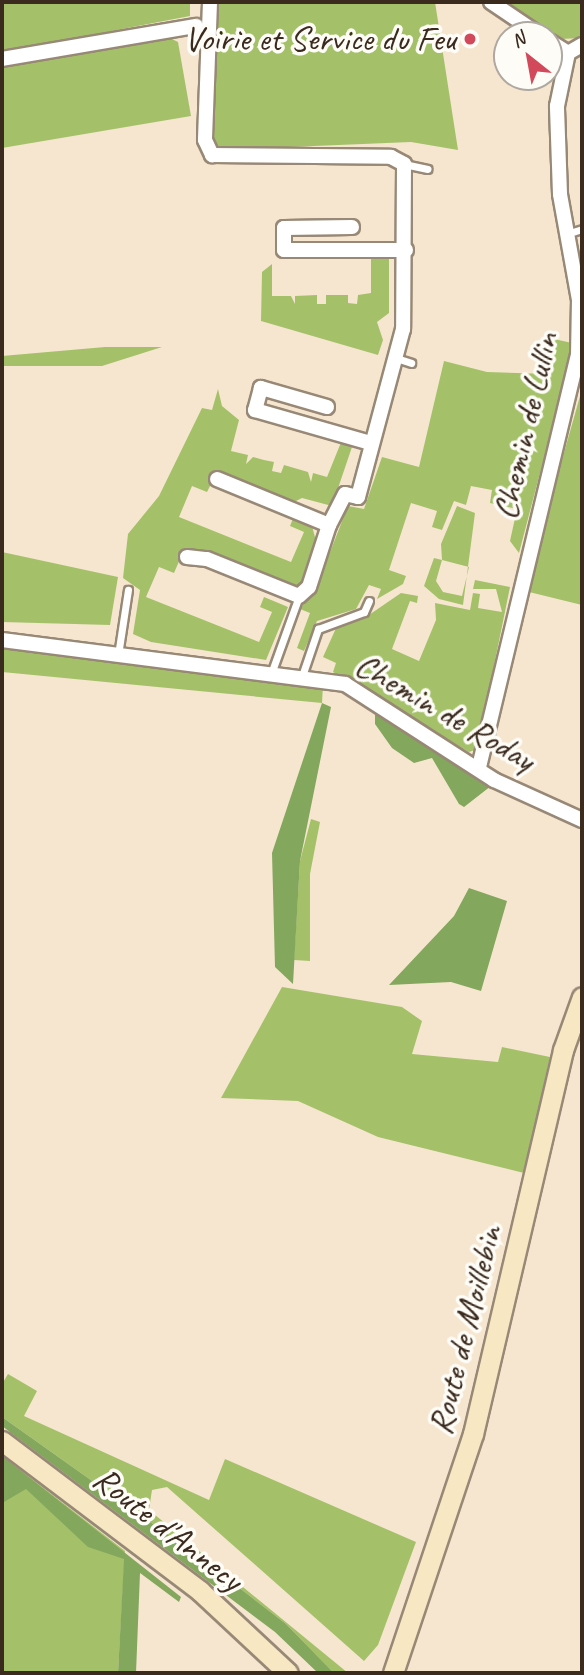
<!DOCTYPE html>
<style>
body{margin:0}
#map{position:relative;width:584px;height:1675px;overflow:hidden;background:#f6e6cf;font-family:Caveat,sans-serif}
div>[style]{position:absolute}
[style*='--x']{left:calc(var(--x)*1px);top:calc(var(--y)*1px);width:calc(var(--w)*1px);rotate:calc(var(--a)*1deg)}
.green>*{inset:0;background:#a4c169}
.forest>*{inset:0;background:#83a75d}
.roads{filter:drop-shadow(2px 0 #988876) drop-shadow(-2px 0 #988876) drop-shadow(0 2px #988876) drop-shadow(0 -2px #988876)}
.lane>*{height:7px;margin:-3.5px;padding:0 3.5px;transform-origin:3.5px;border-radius:3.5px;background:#fff}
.street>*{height:14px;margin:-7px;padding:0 7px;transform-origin:7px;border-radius:7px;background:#fff}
.secondary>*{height:19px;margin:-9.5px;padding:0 9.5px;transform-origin:9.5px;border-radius:9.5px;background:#f7e8c3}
.dots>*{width:19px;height:19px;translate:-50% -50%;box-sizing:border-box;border:4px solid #fdfcf7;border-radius:50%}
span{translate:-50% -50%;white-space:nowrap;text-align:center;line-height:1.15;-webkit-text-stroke:7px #fdfcf7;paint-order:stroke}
.poi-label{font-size:35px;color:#3b2a1e}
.right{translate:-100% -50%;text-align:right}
.street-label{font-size:35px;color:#3b2a1e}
.frame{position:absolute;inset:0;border:4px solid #3b2a1e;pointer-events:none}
.north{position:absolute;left:493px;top:21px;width:70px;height:70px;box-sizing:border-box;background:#fdfcf7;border:2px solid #afa8a0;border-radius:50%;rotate:329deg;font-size:19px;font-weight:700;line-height:28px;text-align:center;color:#3b2a1e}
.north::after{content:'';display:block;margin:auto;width:24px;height:32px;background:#d1495b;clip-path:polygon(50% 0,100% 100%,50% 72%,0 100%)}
</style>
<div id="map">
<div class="green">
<i style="clip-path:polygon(2px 2px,190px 2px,190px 16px,2px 52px)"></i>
<i style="clip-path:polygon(216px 2px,435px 2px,458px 150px,411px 142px,220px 150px,211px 135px)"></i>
<i style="clip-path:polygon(504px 2px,582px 2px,582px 38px,560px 39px)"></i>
<i style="clip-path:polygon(170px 38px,178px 42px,191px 116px,2px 148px,2px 67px)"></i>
<i style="clip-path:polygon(371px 254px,389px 254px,389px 313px,377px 322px,383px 340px,378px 355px,261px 321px,262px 272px,272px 264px,272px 296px,291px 296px,295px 304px,295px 296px,317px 295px,317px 304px,326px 304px,326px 295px,348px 295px,348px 303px,357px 304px,358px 295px,371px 293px)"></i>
<i style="clip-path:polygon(554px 339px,572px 343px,571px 355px,519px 553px,510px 541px,517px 509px,490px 503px,492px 490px,471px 486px,466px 505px,454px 501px,442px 530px,432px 527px,437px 511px,411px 503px,389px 570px,406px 576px,403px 584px,377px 599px,381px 589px,369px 585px,356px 609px,317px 621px,304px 651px,297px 648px,310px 613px,300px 609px,316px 588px,348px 506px,364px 509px,382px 457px,419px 467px,444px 361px,487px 372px,551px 374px)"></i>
<i style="clip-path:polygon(105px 347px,162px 347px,102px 366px,2px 366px,2px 356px)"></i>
<i style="clip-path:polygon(218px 389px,222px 406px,239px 420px,231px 451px,248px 455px,246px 464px,253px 457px,264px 460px,274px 462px,272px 471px,281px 473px,284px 465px,308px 472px,311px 482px,313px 473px,327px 477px,342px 440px,353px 444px,332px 506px,302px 498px,290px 504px,212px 482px,207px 492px,192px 486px,179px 517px,291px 562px,304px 532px,290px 526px,294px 516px,311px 522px,316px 541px,301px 587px,183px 552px,174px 573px,159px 567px,146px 597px,259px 642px,272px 612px,260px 607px,264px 597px,288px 607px,266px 660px,151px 642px,133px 634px,140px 590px,123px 578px,128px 534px,159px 496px,202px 408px,212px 410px)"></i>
<i style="clip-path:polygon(582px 389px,582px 605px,525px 591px)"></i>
<i style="clip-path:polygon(evenodd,457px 506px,475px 513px,463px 605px,439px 599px,424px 586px,434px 558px,442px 560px,441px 544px,457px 506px,442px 560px,469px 567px,462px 596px,443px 592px,436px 581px,442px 560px)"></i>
<i style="clip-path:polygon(2px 552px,118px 577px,110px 625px,2px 622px)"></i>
<i style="clip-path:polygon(475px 580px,510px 587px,477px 749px,469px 752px,333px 672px,336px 663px,323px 657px,337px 626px,366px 617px,401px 593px,418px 596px,417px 603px,410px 601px,392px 649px,419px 661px,436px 620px,435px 603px,470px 610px,473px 593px,480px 594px,478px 608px,502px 612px,496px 589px,473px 589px)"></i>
<i style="clip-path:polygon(2px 646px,323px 685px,322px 703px,2px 672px)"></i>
<i style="clip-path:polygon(311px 819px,320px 822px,310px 874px,310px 961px,294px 960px,300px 861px)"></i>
<i style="clip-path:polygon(282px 987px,402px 1007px,422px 1021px,412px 1054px,498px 1062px,502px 1047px,550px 1057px,524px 1173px,378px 1137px,298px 1101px,221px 1098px)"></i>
<i style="clip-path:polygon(8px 1374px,37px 1391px,24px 1416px,209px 1500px,225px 1459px,416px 1542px,378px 1645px,364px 1661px,167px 1487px,152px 1490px,149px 1510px,348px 1673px,334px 1673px,286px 1624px,198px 1556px,2px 1417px,2px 1384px)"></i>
<i style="clip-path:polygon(2px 1456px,125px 1551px,118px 1673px,2px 1673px)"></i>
</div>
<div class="forest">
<i style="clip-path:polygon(322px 703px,331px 707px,300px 861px,293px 984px,275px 967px,272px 853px)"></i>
<i style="clip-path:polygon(375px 708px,491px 786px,464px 807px,459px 804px,432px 758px,414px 763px,392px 748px,375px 724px)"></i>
<i style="clip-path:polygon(469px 888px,507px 901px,481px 991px,451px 982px,389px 985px,454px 916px)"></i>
<i style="clip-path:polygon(2px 1417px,198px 1556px,286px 1624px,334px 1673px,318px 1673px,275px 1632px,2px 1426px)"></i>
<i style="clip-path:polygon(2px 1456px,181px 1597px,179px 1602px,140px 1573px,136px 1673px,118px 1673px,124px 1559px,88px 1547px,26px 1489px,4px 1502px)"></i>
</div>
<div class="roads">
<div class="lane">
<i style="--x:404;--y:164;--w:24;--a:12"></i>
<i style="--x:566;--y:234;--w:17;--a:-17"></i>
<i style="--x:396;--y:358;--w:16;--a:18"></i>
<i style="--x:118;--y:655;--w:66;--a:-81.3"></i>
<i style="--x:272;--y:671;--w:80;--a:-70.2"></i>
<i style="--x:302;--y:676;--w:50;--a:-71.2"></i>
<i style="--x:318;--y:629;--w:49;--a:-20.3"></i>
<i style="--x:364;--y:612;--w:12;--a:-66"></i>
</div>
<div class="street">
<i style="--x:210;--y:2;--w:138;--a:92.1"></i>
<i style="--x:205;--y:140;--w:17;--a:65"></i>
<i style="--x:212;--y:155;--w:179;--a:0.6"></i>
<i style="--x:391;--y:157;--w:15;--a:28"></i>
<i style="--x:404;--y:164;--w:165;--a:90.3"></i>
<i style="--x:403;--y:329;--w:174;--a:105"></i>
<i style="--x:358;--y:497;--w:13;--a:-167"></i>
<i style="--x:345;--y:494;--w:35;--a:117"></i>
<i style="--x:491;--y:2;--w:59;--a:34"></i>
<i style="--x:549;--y:41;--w:22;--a:32"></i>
<i style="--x:568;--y:53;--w:16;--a:-30"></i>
<i style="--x:2;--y:59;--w:197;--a:-9.7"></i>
<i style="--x:352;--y:227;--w:68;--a:179.2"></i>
<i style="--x:284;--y:228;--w:22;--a:90"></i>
<i style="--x:284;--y:250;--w:122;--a:0"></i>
<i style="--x:327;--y:407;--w:69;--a:-163.9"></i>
<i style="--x:261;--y:388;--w:23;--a:105"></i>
<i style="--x:255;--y:410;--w:121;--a:15.9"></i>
<i style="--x:187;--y:557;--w:20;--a:6"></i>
<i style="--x:207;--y:559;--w:99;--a:21.9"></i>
<i style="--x:299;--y:596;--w:13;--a:-42"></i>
<i style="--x:309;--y:587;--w:65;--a:-72.1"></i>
<i style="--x:329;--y:525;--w:121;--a:-157.7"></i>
<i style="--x:2;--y:640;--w:346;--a:7.3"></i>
<i style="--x:345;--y:684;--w:177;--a:32.8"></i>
<i style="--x:494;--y:780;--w:97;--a:24.4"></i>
<i style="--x:479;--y:767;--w:423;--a:-76.5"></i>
<i style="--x:578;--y:356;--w:56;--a:-89"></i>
<i style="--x:579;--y:300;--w:108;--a:-100.2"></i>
<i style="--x:560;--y:194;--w:88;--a:-92"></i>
<i style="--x:557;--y:106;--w:54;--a:-78.3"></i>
</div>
<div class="secondary">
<i style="--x:2;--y:1441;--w:248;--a:37.1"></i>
<i style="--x:200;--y:1591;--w:120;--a:43"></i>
<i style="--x:393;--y:1673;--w:252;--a:-71.5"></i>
<i style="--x:473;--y:1434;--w:394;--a:-76.8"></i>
<i style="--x:563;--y:1050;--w:56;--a:-70.3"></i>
</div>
</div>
<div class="dots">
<i style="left:470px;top:39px;background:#d1495b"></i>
</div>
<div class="poi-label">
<span class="right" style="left:456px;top:39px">Voirie et Service du Feu</span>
</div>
<div class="street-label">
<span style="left:526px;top:426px;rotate:-77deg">Chemin de Lullin</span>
<span style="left:445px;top:712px;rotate:30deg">Chemin de Roday</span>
<span style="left:465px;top:1330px;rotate:-76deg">Route de Moillebin</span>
<span style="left:168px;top:1529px;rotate:38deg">Route d'Annecy</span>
</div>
<div class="frame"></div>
<div class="north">N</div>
</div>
